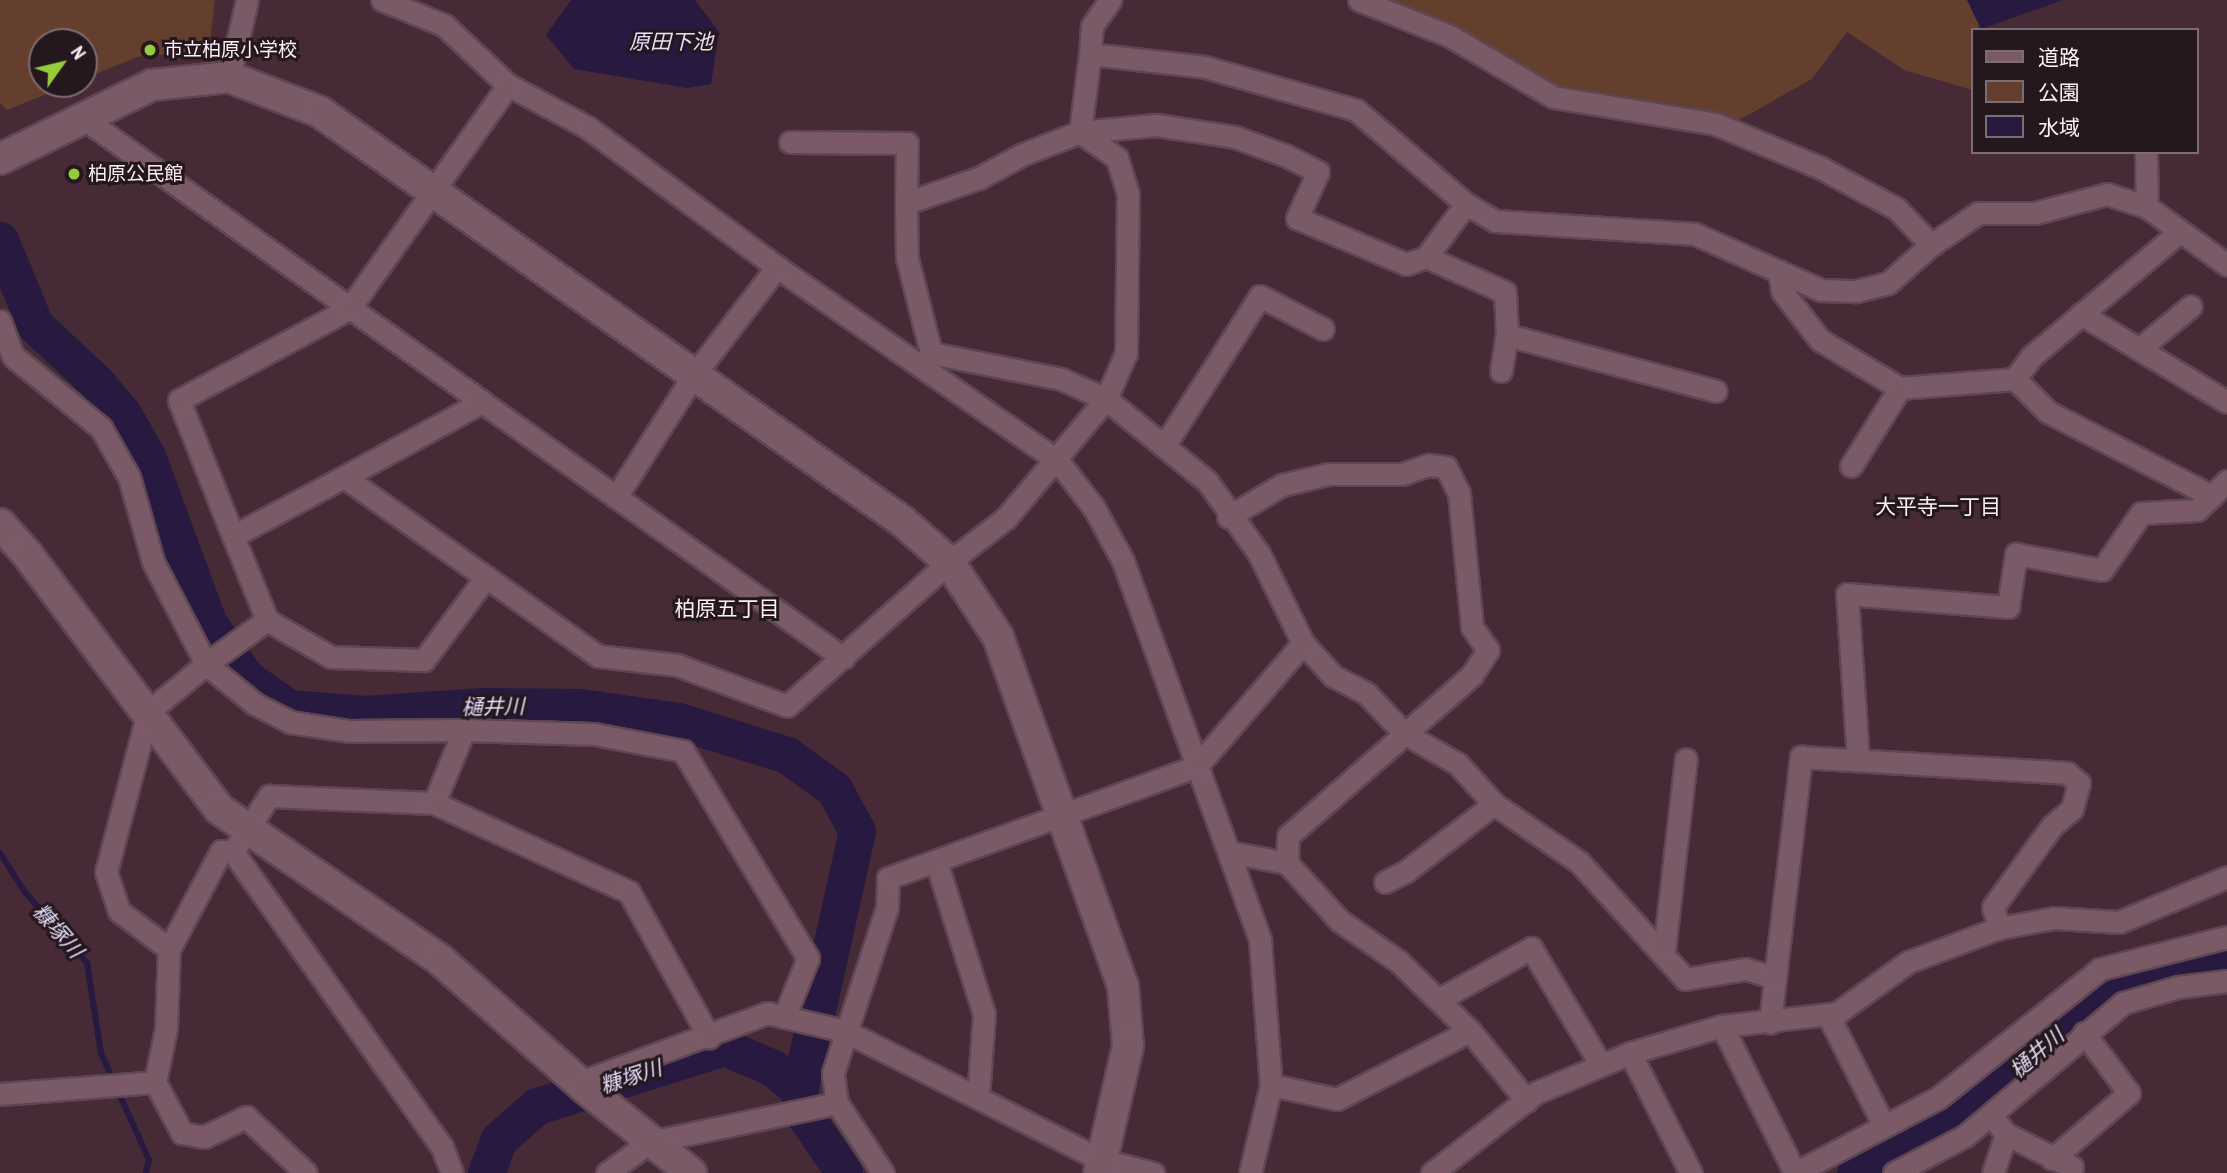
<!DOCTYPE html>
<meta charset="utf-8">
<style>
body{margin:0}
#map{position:relative;width:2227px;height:1173px;overflow:hidden;background:#462a36;font-family:"Archivo Narrow","Noto Sans JP",sans-serif}
div>[style]{position:absolute}
[style*='--x']{left:calc(var(--x)*1px);top:calc(var(--y)*1px);width:calc(var(--w)*1px);rotate:calc(var(--a)*1deg)}
.green>*{inset:0;background:#653f2d}
.water>*{inset:0;background:#27193f}
.stream>*{height:6px;margin:-3px;padding:0 3px;transform-origin:3px;border-radius:3px;background:#27193f}
.river>*{height:37px;margin:-18.5px;padding:0 18.5px;transform-origin:18.5px;border-radius:18.5px;background:#27193f}
.roads{filter:drop-shadow(2px 0 #5e4752) drop-shadow(-2px 0 #5e4752) drop-shadow(0 2px #5e4752) drop-shadow(0 -2px #5e4752)}
.street>*{height:21px;margin:-10.5px;padding:0 10.5px;transform-origin:10.5px;border-radius:10.5px;background:#7a5a67}
.secondary>*{height:30px;margin:-15px;padding:0 15px;transform-origin:15px;border-radius:15px;background:#7a5a67}
.dots>*{width:19px;height:19px;translate:-50% -50%;box-sizing:border-box;border:4px solid #24171d;border-radius:50%}
span{translate:-50% -50%;white-space:nowrap;text-align:center;line-height:1.15;-webkit-text-stroke:6px #24171d;paint-order:stroke}
.poi-label{font-size:19px;color:#feeff5}
.left{translate:0 -50%;text-align:left}
.water-label{font-size:21px;color:#e5ddfa;font-style:italic}
.neighbourhood-label{font-size:21px;color:#feeff5}
.legend{position:absolute;left:1971px;top:28px;width:228px;height:126px;box-sizing:border-box;background:#24171d;border:2px solid #7b6d73;margin:0;padding:9px 12px;list-style:none;font-size:21px;color:#feeff5}
.legend li{display:flex;align-items:center;gap:14px;height:35px}
.legend b{width:35px;border:2px solid #7b6d73}
.north{position:absolute;left:28px;top:28px;width:70px;height:70px;box-sizing:border-box;background:#24171d;border:2px solid #7b6d73;border-radius:50%;rotate:56deg;font-size:19px;font-weight:700;line-height:28px;text-align:center;color:#feeff5}
.north::after{content:'';display:block;margin:auto;width:24px;height:32px;background:#95cc3b;clip-path:polygon(50% 0,100% 100%,50% 72%,0 100%)}
</style>
<div id="map">
<div class="green">
<i style="clip-path:polygon(0 0,215px 0,209px 50px,137px 57px,84px 79px,84px 42px,42px 42px,42px 84px,71px 84px,7px 110px,0 103px)"></i>
<i style="clip-path:polygon(1387px 0,1984px 0,1984px 1px,1978px 30px,1973px 30px,1973px 90px,1904px 70px,1847px 32px,1812px 79px,1739px 120px,1557px 91px)"></i>
</div>
<div class="water">
<i style="clip-path:polygon(571px 0,695px 0,719px 32px,711px 84px,687px 88px,574px 69px,546px 35px)"></i>
<i style="clip-path:polygon(1967px 0,2063px 0,1981px 29px)"></i>
</div>
<div class="stream">
<i style="--x:0;--y:853;--w:45;--a:57.7"></i>
<i style="--x:24;--y:891;--w:96;--a:48.8"></i>
<i style="--x:87;--y:963;--w:91;--a:81.2"></i>
<i style="--x:101;--y:1053;--w:30;--a:66"></i>
<i style="--x:117;--y:1089;--w:78;--a:65.7"></i>
<i style="--x:149;--y:1160;--w:13;--a:103"></i>
</div>
<div class="river">
<i style="--x:0;--y:240;--w:92;--a:67.6"></i>
<i style="--x:35;--y:325;--w:86;--a:43.1"></i>
<i style="--x:98;--y:384;--w:39;--a:50"></i>
<i style="--x:123;--y:414;--w:48;--a:60.3"></i>
<i style="--x:147;--y:456;--w:177;--a:69.8"></i>
<i style="--x:208;--y:622;--w:68;--a:55.8"></i>
<i style="--x:246;--y:678;--w:52;--a:34.9"></i>
<i style="--x:289;--y:708;--w:75;--a:4.6"></i>
<i style="--x:364;--y:714;--w:120;--a:-3.8"></i>
<i style="--x:484;--y:706;--w:96;--a:0.6"></i>
<i style="--x:580;--y:707;--w:99;--a:8.1"></i>
<i style="--x:678;--y:721;--w:114;--a:17.3"></i>
<i style="--x:787;--y:755;--w:58;--a:35.9"></i>
<i style="--x:834;--y:789;--w:48;--a:61.3"></i>
<i style="--x:857;--y:831;--w:265;--a:102.6"></i>
<i style="--x:799;--y:1090;--w:20;--a:84"></i>
<i style="--x:801;--y:1110;--w:76;--a:55.7"></i>
<i style="--x:486;--y:1173;--w:36;--a:-69"></i>
<i style="--x:499;--y:1139;--w:50;--a:-41"></i>
<i style="--x:537;--y:1106;--w:196;--a:-17.5"></i>
<i style="--x:724;--y:1047;--w:53;--a:23.2"></i>
<i style="--x:773;--y:1068;--w:34;--a:40"></i>
<i style="--x:1855;--y:1173;--w:134;--a:-28.5"></i>
<i style="--x:1973;--y:1109;--w:185;--a:-41.3"></i>
<i style="--x:2112;--y:987;--w:119;--a:-14.6"></i>
</div>
<div class="roads">
<div class="street">
<i style="--x:382;--y:0;--w:67;--a:22"></i>
<i style="--x:444;--y:25;--w:88;--a:43.2"></i>
<i style="--x:508;--y:85;--w:89;--a:28"></i>
<i style="--x:587;--y:127;--w:236;--a:36.4"></i>
<i style="--x:777;--y:267;--w:341;--a:34.6"></i>
<i style="--x:1058;--y:461;--w:59;--a:52.5"></i>
<i style="--x:1094;--y:508;--w:60;--a:61.3"></i>
<i style="--x:1123;--y:561;--w:403;--a:70.1"></i>
<i style="--x:1260;--y:940;--w:145;--a:85.7"></i>
<i style="--x:1271;--y:1085;--w:90;--a:103.4"></i>
<i style="--x:1359;--y:0;--w:98;--a:21.6"></i>
<i style="--x:1450;--y:36;--w:120;--a:30.6"></i>
<i style="--x:1553;--y:97;--w:165;--a:9.4"></i>
<i style="--x:1716;--y:124;--w:114;--a:22.7"></i>
<i style="--x:1821;--y:168;--w:86;--a:28.3"></i>
<i style="--x:1897;--y:209;--w:50;--a:46.6"></i>
<i style="--x:1090;--y:54;--w:28;--a:-86"></i>
<i style="--x:1092;--y:26;--w:32;--a:-55"></i>
<i style="--x:229;--y:77;--w:79;--a:-76.8"></i>
<i style="--x:80;--y:116;--w:493;--a:35.4"></i>
<i style="--x:1080;--y:132;--w:76;--a:-5.3"></i>
<i style="--x:1156;--y:125;--w:80;--a:8.6"></i>
<i style="--x:1235;--y:137;--w:55;--a:20.1"></i>
<i style="--x:1287;--y:156;--w:35;--a:27"></i>
<i style="--x:1318;--y:172;--w:51;--a:114.5"></i>
<i style="--x:1297;--y:218;--w:118;--a:22.9"></i>
<i style="--x:1406;--y:264;--w:21;--a:-19"></i>
<i style="--x:790;--y:142;--w:117;--a:0.5"></i>
<i style="--x:907;--y:143;--w:60;--a:91"></i>
<i style="--x:906;--y:203;--w:77;--a:-18.9"></i>
<i style="--x:979;--y:178;--w:48;--a:-28.7"></i>
<i style="--x:1021;--y:155;--w:63;--a:-21.3"></i>
<i style="--x:1080;--y:132;--w:79;--a:-82.7"></i>
<i style="--x:1090;--y:54;--w:116;--a:6.4"></i>
<i style="--x:1205;--y:67;--w:157;--a:15.9"></i>
<i style="--x:1356;--y:110;--w:145;--a:40.5"></i>
<i style="--x:1466;--y:204;--w:34;--a:30"></i>
<i style="--x:1495;--y:221;--w:200;--a:3.7"></i>
<i style="--x:1695;--y:234;--w:138;--a:24"></i>
<i style="--x:1821;--y:290;--w:35;--a:2"></i>
<i style="--x:1856;--y:291;--w:33;--a:-14"></i>
<i style="--x:1888;--y:283;--w:57;--a:-41.5"></i>
<i style="--x:1931;--y:245;--w:57;--a:-34.2"></i>
<i style="--x:1978;--y:213;--w:57;--a:0"></i>
<i style="--x:2035;--y:213;--w:74;--a:-14.8"></i>
<i style="--x:2107;--y:194;--w:42;--a:18"></i>
<i style="--x:2147;--y:207;--w:99;--a:35.9"></i>
<i style="--x:2146;--y:152;--w:55;--a:89"></i>
<i style="--x:906;--y:203;--w:55;--a:89"></i>
<i style="--x:907;--y:258;--w:98;--a:75.8"></i>
<i style="--x:931;--y:353;--w:133;--a:11.3"></i>
<i style="--x:1061;--y:379;--w:49;--a:24"></i>
<i style="--x:1106;--y:399;--w:130;--a:39.1"></i>
<i style="--x:1207;--y:481;--w:90;--a:54.5"></i>
<i style="--x:1259;--y:554;--w:99;--a:63.7"></i>
<i style="--x:1303;--y:643;--w:45;--a:47.7"></i>
<i style="--x:1333;--y:676;--w:37;--a:27"></i>
<i style="--x:1366;--y:693;--w:55;--a:46.5"></i>
<i style="--x:1404;--y:733;--w:62;--a:29.9"></i>
<i style="--x:1458;--y:764;--w:54;--a:48"></i>
<i style="--x:1494;--y:804;--w:103;--a:34.3"></i>
<i style="--x:1579;--y:862;--w:158;--a:47.8"></i>
<i style="--x:1685;--y:979;--w:62;--a:-9.3"></i>
<i style="--x:1746;--y:969;--w:30;--a:17"></i>
<i style="--x:1775;--y:978;--w:45;--a:96.3"></i>
<i style="--x:1466;--y:204;--w:66;--a:127"></i>
<i style="--x:1426;--y:257;--w:86;--a:23.9"></i>
<i style="--x:1505;--y:292;--w:43;--a:87.3"></i>
<i style="--x:1507;--y:335;--w:216;--a:15"></i>
<i style="--x:1779;--y:271;--w:20;--a:81"></i>
<i style="--x:1782;--y:291;--w:62;--a:52.2"></i>
<i style="--x:1820;--y:340;--w:93;--a:31"></i>
<i style="--x:1900;--y:388;--w:115;--a:-4.5"></i>
<i style="--x:2015;--y:379;--w:29;--a:-54"></i>
<i style="--x:2032;--y:356;--w:191;--a:-40.1"></i>
<i style="--x:2081;--y:314;--w:170;--a:31.1"></i>
<i style="--x:0;--y:321;--w:37;--a:70"></i>
<i style="--x:13;--y:356;--w:114;--a:39.3"></i>
<i style="--x:101;--y:428;--w:56;--a:60.3"></i>
<i style="--x:129;--y:477;--w:88;--a:74.2"></i>
<i style="--x:153;--y:562;--w:115;--a:62.5"></i>
<i style="--x:206;--y:664;--w:75;--a:140.4"></i>
<i style="--x:148;--y:712;--w:165;--a:104.7"></i>
<i style="--x:106;--y:872;--w:41;--a:71.6"></i>
<i style="--x:119;--y:911;--w:63;--a:37.2"></i>
<i style="--x:2139;--y:349;--w:67;--a:-39.6"></i>
<i style="--x:1501;--y:371;--w:36;--a:-81"></i>
<i style="--x:2015;--y:379;--w:47;--a:45"></i>
<i style="--x:2048;--y:412;--w:184;--a:27.1"></i>
<i style="--x:1164;--y:446;--w:178;--a:-57.4"></i>
<i style="--x:1260;--y:296;--w:71;--a:27.6"></i>
<i style="--x:1851;--y:466;--w:92;--a:-57.9"></i>
<i style="--x:344;--y:477;--w:157;--a:-28.5"></i>
<i style="--x:482;--y:402;--w:443;--a:35.3"></i>
<i style="--x:616;--y:497;--w:143;--a:-57.5"></i>
<i style="--x:693;--y:376;--w:138;--a:-52.4"></i>
<i style="--x:1228;--y:517;--w:63;--a:-30.7"></i>
<i style="--x:1282;--y:485;--w:47;--a:-13.4"></i>
<i style="--x:1328;--y:474;--w:74;--a:0"></i>
<i style="--x:1402;--y:474;--w:28;--a:-19"></i>
<i style="--x:1428;--y:465;--w:18;--a:6"></i>
<i style="--x:1446;--y:467;--w:30;--a:64"></i>
<i style="--x:1459;--y:494;--w:134;--a:84.4"></i>
<i style="--x:1472;--y:627;--w:28;--a:55"></i>
<i style="--x:1488;--y:650;--w:30;--a:123"></i>
<i style="--x:1472;--y:675;--w:244;--a:138.8"></i>
<i style="--x:1288;--y:836;--w:27;--a:92"></i>
<i style="--x:233;--y:536;--w:146;--a:-111.7"></i>
<i style="--x:179;--y:400;--w:193;--a:-28.2"></i>
<i style="--x:349;--y:309;--w:275;--a:-54.6"></i>
<i style="--x:486;--y:577;--w:104;--a:126.8"></i>
<i style="--x:424;--y:660;--w:93;--a:-178.2"></i>
<i style="--x:331;--y:657;--w:74;--a:-150"></i>
<i style="--x:267;--y:620;--w:91;--a:-112"></i>
<i style="--x:233;--y:536;--w:126;--a:-28"></i>
<i style="--x:344;--y:477;--w:174;--a:35.2"></i>
<i style="--x:486;--y:577;--w:137;--a:35.2"></i>
<i style="--x:598;--y:656;--w:80;--a:6.5"></i>
<i style="--x:677;--y:665;--w:117;--a:20.4"></i>
<i style="--x:787;--y:706;--w:217;--a:-41.6"></i>
<i style="--x:949;--y:562;--w:72;--a:-37.7"></i>
<i style="--x:1006;--y:518;--w:155;--a:-50"></i>
<i style="--x:1106;--y:399;--w:50;--a:-66.5"></i>
<i style="--x:1126;--y:353;--w:159;--a:-89.3"></i>
<i style="--x:1128;--y:194;--w:38;--a:-107"></i>
<i style="--x:1117;--y:158;--w:45;--a:-144.9"></i>
<i style="--x:267;--y:620;--w:75;--a:144.2"></i>
<i style="--x:206;--y:664;--w:63;--a:39.2"></i>
<i style="--x:255;--y:704;--w:39;--a:27"></i>
<i style="--x:290;--y:722;--w:60;--a:8.7"></i>
<i style="--x:349;--y:731;--w:115;--a:-0.5"></i>
<i style="--x:1858;--y:760;--w:166;--a:-93.8"></i>
<i style="--x:1847;--y:594;--w:162;--a:4.6"></i>
<i style="--x:2008;--y:607;--w:54;--a:-81.4"></i>
<i style="--x:2016;--y:554;--w:87;--a:10.5"></i>
<i style="--x:2102;--y:570;--w:69;--a:-55.6"></i>
<i style="--x:2141;--y:513;--w:56;--a:-3.1"></i>
<i style="--x:2197;--y:510;--w:42;--a:-44"></i>
<i style="--x:434;--y:803;--w:79;--a:-67.7"></i>
<i style="--x:464;--y:730;--w:130;--a:1.8"></i>
<i style="--x:594;--y:734;--w:91;--a:10.8"></i>
<i style="--x:683;--y:751;--w:242;--a:58.9"></i>
<i style="--x:808;--y:958;--w:64;--a:112.1"></i>
<i style="--x:1229;--y:852;--w:59;--a:10.7"></i>
<i style="--x:1287;--y:863;--w:79;--a:47.6"></i>
<i style="--x:1340;--y:921;--w:70;--a:34.6"></i>
<i style="--x:1398;--y:961;--w:100;--a:44.2"></i>
<i style="--x:1470;--y:1031;--w:90;--a:50.8"></i>
<i style="--x:936;--y:861;--w:160;--a:72.6"></i>
<i style="--x:984;--y:1014;--w:84;--a:94.1"></i>
<i style="--x:1385;--y:882;--w:22;--a:-27"></i>
<i style="--x:1405;--y:872;--w:112;--a:-37.4"></i>
<i style="--x:1664;--y:951;--w:193;--a:-83.5"></i>
<i style="--x:1775;--y:978;--w:223;--a:-83.3"></i>
<i style="--x:1801;--y:757;--w:266;--a:3.4"></i>
<i style="--x:2067;--y:773;--w:16;--a:40"></i>
<i style="--x:2079;--y:783;--w:27;--a:105"></i>
<i style="--x:2072;--y:809;--w:26;--a:140"></i>
<i style="--x:2052;--y:826;--w:100;--a:126.1"></i>
<i style="--x:1993;--y:907;--w:22;--a:74"></i>
<i style="--x:1438;--y:1000;--w:107;--a:-29.2"></i>
<i style="--x:1531;--y:948;--w:136;--a:59.1"></i>
<i style="--x:1828;--y:1015;--w:124;--a:63.2"></i>
<i style="--x:1722;--y:1026;--w:164;--a:63.6"></i>
<i style="--x:1795;--y:1173;--w:161;--a:-27.7"></i>
<i style="--x:1938;--y:1098;--w:207;--a:-38.5"></i>
<i style="--x:2100;--y:969;--w:131;--a:-14.1"></i>
<i style="--x:1630;--y:1053;--w:135;--a:63.1"></i>
<i style="--x:155;--y:1082;--w:54;--a:-78.3"></i>
<i style="--x:166;--y:1029;--w:80;--a:-87.9"></i>
<i style="--x:169;--y:949;--w:111;--a:-62"></i>
<i style="--x:221;--y:851;--w:12;--a:5"></i>
<i style="--x:580;--y:1082;--w:200;--a:-20.2"></i>
<i style="--x:768;--y:1013;--w:79;--a:13.2"></i>
<i style="--x:845;--y:1031;--w:288;--a:26.7"></i>
<i style="--x:1102;--y:1160;--w:53;--a:14.3"></i>
<i style="--x:1271;--y:1085;--w:67;--a:12"></i>
<i style="--x:1337;--y:1099;--w:149;--a:-27.1"></i>
<i style="--x:0;--y:1094;--w:155;--a:-4.4"></i>
<i style="--x:155;--y:1082;--w:58;--a:62.1"></i>
<i style="--x:182;--y:1133;--w:22;--a:10"></i>
<i style="--x:204;--y:1137;--w:47;--a:-25.5"></i>
<i style="--x:246;--y:1117;--w:82;--a:43"></i>
<i style="--x:2006;--y:1134;--w:74;--a:26.6"></i>
<i style="--x:2072;--y:1167;--w:6;--a:108"></i>
<i style="--x:2052;--y:1159;--w:101;--a:-40.6"></i>
<i style="--x:2129;--y:1093;--w:75;--a:-126.9"></i>
<i style="--x:452;--y:1173;--w:28;--a:-111"></i>
<i style="--x:442;--y:1147;--w:362;--a:-125.3"></i>
<i style="--x:233;--y:852;--w:67;--a:-57.3"></i>
<i style="--x:269;--y:796;--w:165;--a:2.4"></i>
<i style="--x:434;--y:803;--w:214;--a:24.5"></i>
<i style="--x:629;--y:892;--w:166;--a:61.1"></i>
<i style="--x:607;--y:1173;--w:53;--a:-35.8"></i>
<i style="--x:650;--y:1142;--w:191;--a:-11.8"></i>
<i style="--x:883;--y:1173;--w:84;--a:-123.3"></i>
<i style="--x:837;--y:1103;--w:30;--a:-98"></i>
<i style="--x:833;--y:1073;--w:174;--a:-71.9"></i>
<i style="--x:887;--y:908;--w:30;--a:-88"></i>
<i style="--x:888;--y:878;--w:329;--a:-19.9"></i>
<i style="--x:1197;--y:766;--w:162;--a:-49.2"></i>
<i style="--x:1432;--y:1173;--w:130;--a:-37.8"></i>
<i style="--x:1535;--y:1093;--w:103;--a:-22.8"></i>
<i style="--x:1630;--y:1053;--w:96;--a:-16.4"></i>
<i style="--x:1722;--y:1026;--w:116;--a:-6.4"></i>
<i style="--x:1837;--y:1013;--w:87;--a:-35.7"></i>
<i style="--x:1908;--y:962;--w:97;--a:-20.5"></i>
<i style="--x:1999;--y:928;--w:56;--a:-10.3"></i>
<i style="--x:2054;--y:918;--w:65;--a:3.5"></i>
<i style="--x:2119;--y:922;--w:117;--a:-22.6"></i>
<i style="--x:1894;--y:1173;--w:80;--a:-27.5"></i>
<i style="--x:1965;--y:1136;--w:207;--a:-40.1"></i>
<i style="--x:2123;--y:1003;--w:57;--a:-16.2"></i>
<i style="--x:2178;--y:987;--w:49;--a:-7"></i>
<i style="--x:1993;--y:1173;--w:41;--a:-71.6"></i>
<i style="--x:2006;--y:1134;--w:13;--a:-129"></i>
</div>
<div class="secondary">
<i style="--x:0;--y:159;--w:169;--a:-26"></i>
<i style="--x:152;--y:85;--w:77;--a:-5.9"></i>
<i style="--x:229;--y:77;--w:97;--a:21"></i>
<i style="--x:320;--y:112;--w:711;--a:35.1"></i>
<i style="--x:902;--y:521;--w:62;--a:41.1"></i>
<i style="--x:949;--y:562;--w:90;--a:56.8"></i>
<i style="--x:998;--y:637;--w:371;--a:70.3"></i>
<i style="--x:1123;--y:986;--w:60;--a:85.2"></i>
<i style="--x:1128;--y:1046;--w:130;--a:102.9"></i>
<i style="--x:0;--y:524;--w:40;--a:48"></i>
<i style="--x:27;--y:554;--w:319;--a:53"></i>
<i style="--x:219;--y:809;--w:268;--a:34.3"></i>
<i style="--x:440;--y:960;--w:193;--a:41.4"></i>
<i style="--x:585;--y:1088;--w:136;--a:38.7"></i>
</div>
</div>
<div class="dots">
<i style="left:150px;top:50px;background:#95cc3b"></i>
<i style="left:74px;top:174px;background:#95cc3b"></i>
</div>
<div class="poi-label">
<span class="left" style="left:164px;top:50px">市立柏原小学校</span>
<span class="left" style="left:88px;top:174px">柏原公民館</span>
</div>
<div class="water-label">
<span style="left:671px;top:42px">原田下池</span>
<span style="left:493px;top:707px;rotate:-1deg">樋井川</span>
<span style="left:58px;top:931px;rotate:49deg">糠塚川</span>
<span style="left:2037px;top:1053px;rotate:-41deg">樋井川</span>
<span style="left:631px;top:1077px;rotate:-18deg">糠塚川</span>
</div>
<div class="neighbourhood-label">
<span style="left:1938px;top:507px">大平寺一丁目</span>
<span style="left:727px;top:609px">柏原五丁目</span>
</div>
<ul class="legend">
<li><b style="height:9px;background:#7a5a67"></b>道路</li>
<li><b style="height:19px;background:#653f2d"></b>公園</li>
<li><b style="height:19px;background:#27193f"></b>水域</li>
</ul>
<div class="north">N</div>
</div>
